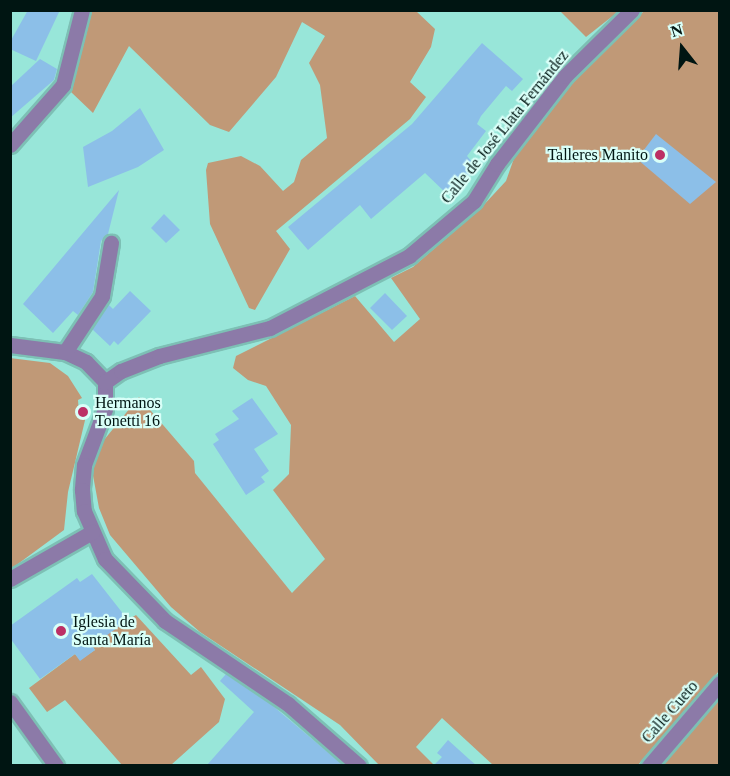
<!DOCTYPE html>
<meta charset="utf-8">
<style>
body{margin:0}
#map{position:relative;width:730px;height:776px;overflow:hidden;background:#98e6d9;font-family:Georgia,serif}
div>[style]{position:absolute}
[style*='--x']{left:calc(var(--x)*1px);top:calc(var(--y)*1px);width:calc(var(--w)*1px);rotate:calc(var(--a)*1deg)}
.green>*{inset:0;background:#c09977}
.building>*{inset:0;background:#8cbfe8}
.roads{filter:drop-shadow(2px 0 #7dc0b5) drop-shadow(-2px 0 #7dc0b5) drop-shadow(0 2px #7dc0b5) drop-shadow(0 -2px #7dc0b5)}
.minor>*{height:15px;margin:-7.5px;padding:0 7.5px;transform-origin:7.5px;border-radius:7.5px;background:#8c7aa8}
.dots>*{width:16px;height:16px;translate:-50% -50%;box-sizing:border-box;border:3px solid #d9fff8;border-radius:50%}
span{translate:-50% -50%;white-space:nowrap;text-align:center;line-height:1.15;-webkit-text-stroke:4.5px #d9fff8;paint-order:stroke}
.street-label{font-size:16px;color:#001512}
.poi-label{font-size:16px;color:#001512}
.right{translate:-100% -50%;text-align:right}
.left{translate:0 -50%;text-align:left}
.frame{position:absolute;inset:0;border:12px solid #001512;pointer-events:none}
.north{position:absolute;left:652px;top:18px;width:60px;height:60px;-webkit-text-stroke:4px #d9fff8;paint-order:stroke;rotate:343deg;font-size:16px;font-weight:700;line-height:24px;text-align:center;color:#001512}
.north::after{content:'';display:block;margin:auto;width:21px;height:27px;background:#001512;clip-path:polygon(50% 0,100% 100%,50% 72%,0 100%)}
</style>
<div id="map">
<div class="green">
<i style="clip-path:polygon(90px 11px,416px 11px,435px 29px,431px 47px,410px 82px,426px 97px,410px 119px,276px 231px,290px 249px,255px 310px,249px 308px,210px 224px,206px 170px,208px 163px,241px 156px,260px 166px,283px 191px,294px 182px,301px 160px,327px 138px,320px 85px,309px 63px,325px 36px,302px 22px,276px 77px,229px 132px,210px 125px,129px 46px,93px 113px,71px 92px)"></i>
<i style="clip-path:polygon(560px 11px,619px 11px,586px 37px)"></i>
<i style="clip-path:polygon(644px 11px,719px 11px,719px 671px,638px 765px,493px 765px,442px 718px,416px 747px,434px 765px,379px 765px,340px 725px,200px 632px,171px 607px,110px 535px,99px 508px,92px 470px,104px 440px,139px 397px,194px 461px,195px 473px,292px 593px,325px 559px,273px 490px,289px 474px,291px 425px,266px 386px,248px 380px,233px 368px,236px 356px,355px 296px,394px 342px,420px 319px,391px 278px,413px 267px,480px 209px,506px 181px,517px 150px,559px 94px)"></i>
<i style="clip-path:polygon(10px 358px,50px 363px,68px 376px,82px 398px,78px 400px,79px 414px,86px 416px,68px 492px,64px 530px,11px 569px)"></i>
<i style="clip-path:polygon(136px 615px,191px 675px,201px 667px,225px 699px,219px 722px,171px 765px,122px 765px,65px 700px,47px 712px,29px 688px,75px 654px,80px 660px,95px 650px,90px 643px)"></i>
<i style="clip-path:polygon(719px 688px,719px 765px,659px 766px)"></i>
</div>
<div class="building">
<i style="clip-path:polygon(28px 10px,60px 10px,36px 61px,10px 49px,10px 42px)"></i>
<i style="clip-path:polygon(482px 43px,523px 79px,512px 91px,506px 86px,481px 116px,477px 124px,486px 131px,467px 156px,477px 168px,447px 194px,425px 173px,371px 219px,360px 205px,308px 250px,288px 227px,412px 124px)"></i>
<i style="clip-path:polygon(40px 59px,57px 69px,54px 80px,10px 118px,10px 87px)"></i>
<i style="clip-path:polygon(140px 108px,164px 150px,138px 167px,88px 187px,83px 147px,112px 131px)"></i>
<i style="clip-path:polygon(656px 134px,716px 182px,690px 204px,637px 159px)"></i>
<i style="clip-path:polygon(119px 190px,108px 234px,101px 241px,93px 292px,78px 315px,73px 311px,53px 333px,23px 304px)"></i>
<i style="clip-path:polygon(164px 214px,180px 230px,166px 243px,151px 228px)"></i>
<i style="clip-path:polygon(130px 291px,151px 311px,118px 345px,114px 341px,110px 346px,92px 329px,108px 304px,113px 309px)"></i>
<i style="clip-path:polygon(385px 293px,407px 316px,392px 330px,370px 308px)"></i>
<i style="clip-path:polygon(252px 398px,278px 434px,254px 449px,269px 471px,261px 477px,265px 482px,246px 495px,213px 444px,219px 440px,215px 434px,239px 419px,232px 411px)"></i>
<i style="clip-path:polygon(92px 574px,128px 620px,92px 646px,95px 650px,80px 661px,75px 654px,40px 679px,10px 638px,10px 626px,77px 578px,80px 582px)"></i>
<i style="clip-path:polygon(226px 674px,267px 701px,343px 765px,207px 765px,254px 712px,220px 681px)"></i>
<i style="clip-path:polygon(448px 740px,469px 759px,476px 765px,434px 765px,442px 757px,437px 753px)"></i>
</div>
<div class="roads">
<div class="minor">
<i style="--x:10;--y:145;--w:80;--a:-48.5"></i>
<i style="--x:63;--y:85;--w:77;--a:-75.8"></i>
<i style="--x:10;--y:345;--w:55;--a:7.3"></i>
<i style="--x:65;--y:352;--w:23;--a:25"></i>
<i style="--x:86;--y:362;--w:28;--a:46"></i>
<i style="--x:105;--y:382;--w:27;--a:90"></i>
<i style="--x:105;--y:409;--w:60;--a:110.6"></i>
<i style="--x:84;--y:465;--w:25;--a:95"></i>
<i style="--x:82;--y:490;--w:21;--a:85"></i>
<i style="--x:84;--y:511;--w:52;--a:66.4"></i>
<i style="--x:105;--y:559;--w:86;--a:45.9"></i>
<i style="--x:165;--y:621;--w:148;--a:34"></i>
<i style="--x:288;--y:704;--w:94;--a:41.1"></i>
<i style="--x:65;--y:352;--w:67;--a:-56.5"></i>
<i style="--x:102;--y:296;--w:54;--a:-80.4"></i>
<i style="--x:105;--y:382;--w:19;--a:-35"></i>
<i style="--x:121;--y:371;--w:41;--a:-21.5"></i>
<i style="--x:159;--y:356;--w:114;--a:-14.2"></i>
<i style="--x:270;--y:328;--w:157;--a:-27.4"></i>
<i style="--x:409;--y:256;--w:85;--a:-40.2"></i>
<i style="--x:474;--y:201;--w:44;--a:-58.1"></i>
<i style="--x:497;--y:164;--w:111;--a:-52.3"></i>
<i style="--x:565;--y:76;--w:94;--a:-44.6"></i>
<i style="--x:10;--y:579;--w:95;--a:-29.8"></i>
<i style="--x:10;--y:702;--w:79;--a:54.3"></i>
<i style="--x:649;--y:766;--w:109;--a:-49.5"></i>
</div>
</div>
<div class="dots">
<i style="left:660px;top:155px;background:#bc3065"></i>
<i style="left:83px;top:412px;background:#bc3065"></i>
<i style="left:61px;top:631px;background:#bc3065"></i>
</div>
<div class="street-label">
<span style="left:505px;top:127px;rotate:-51deg">Calle de José Llata Fernández</span>
<span style="left:670px;top:712px;rotate:-49deg">Calle Cueto</span>
</div>
<div class="poi-label">
<span class="right" style="left:648px;top:155px">Talleres Manito</span>
<span class="left" style="left:95px;top:412px">Hermanos<br>Tonetti 16</span>
<span class="left" style="left:73px;top:631px">Iglesia de<br>Santa María</span>
</div>
<div class="frame"></div>
<div class="north">N</div>
</div>
